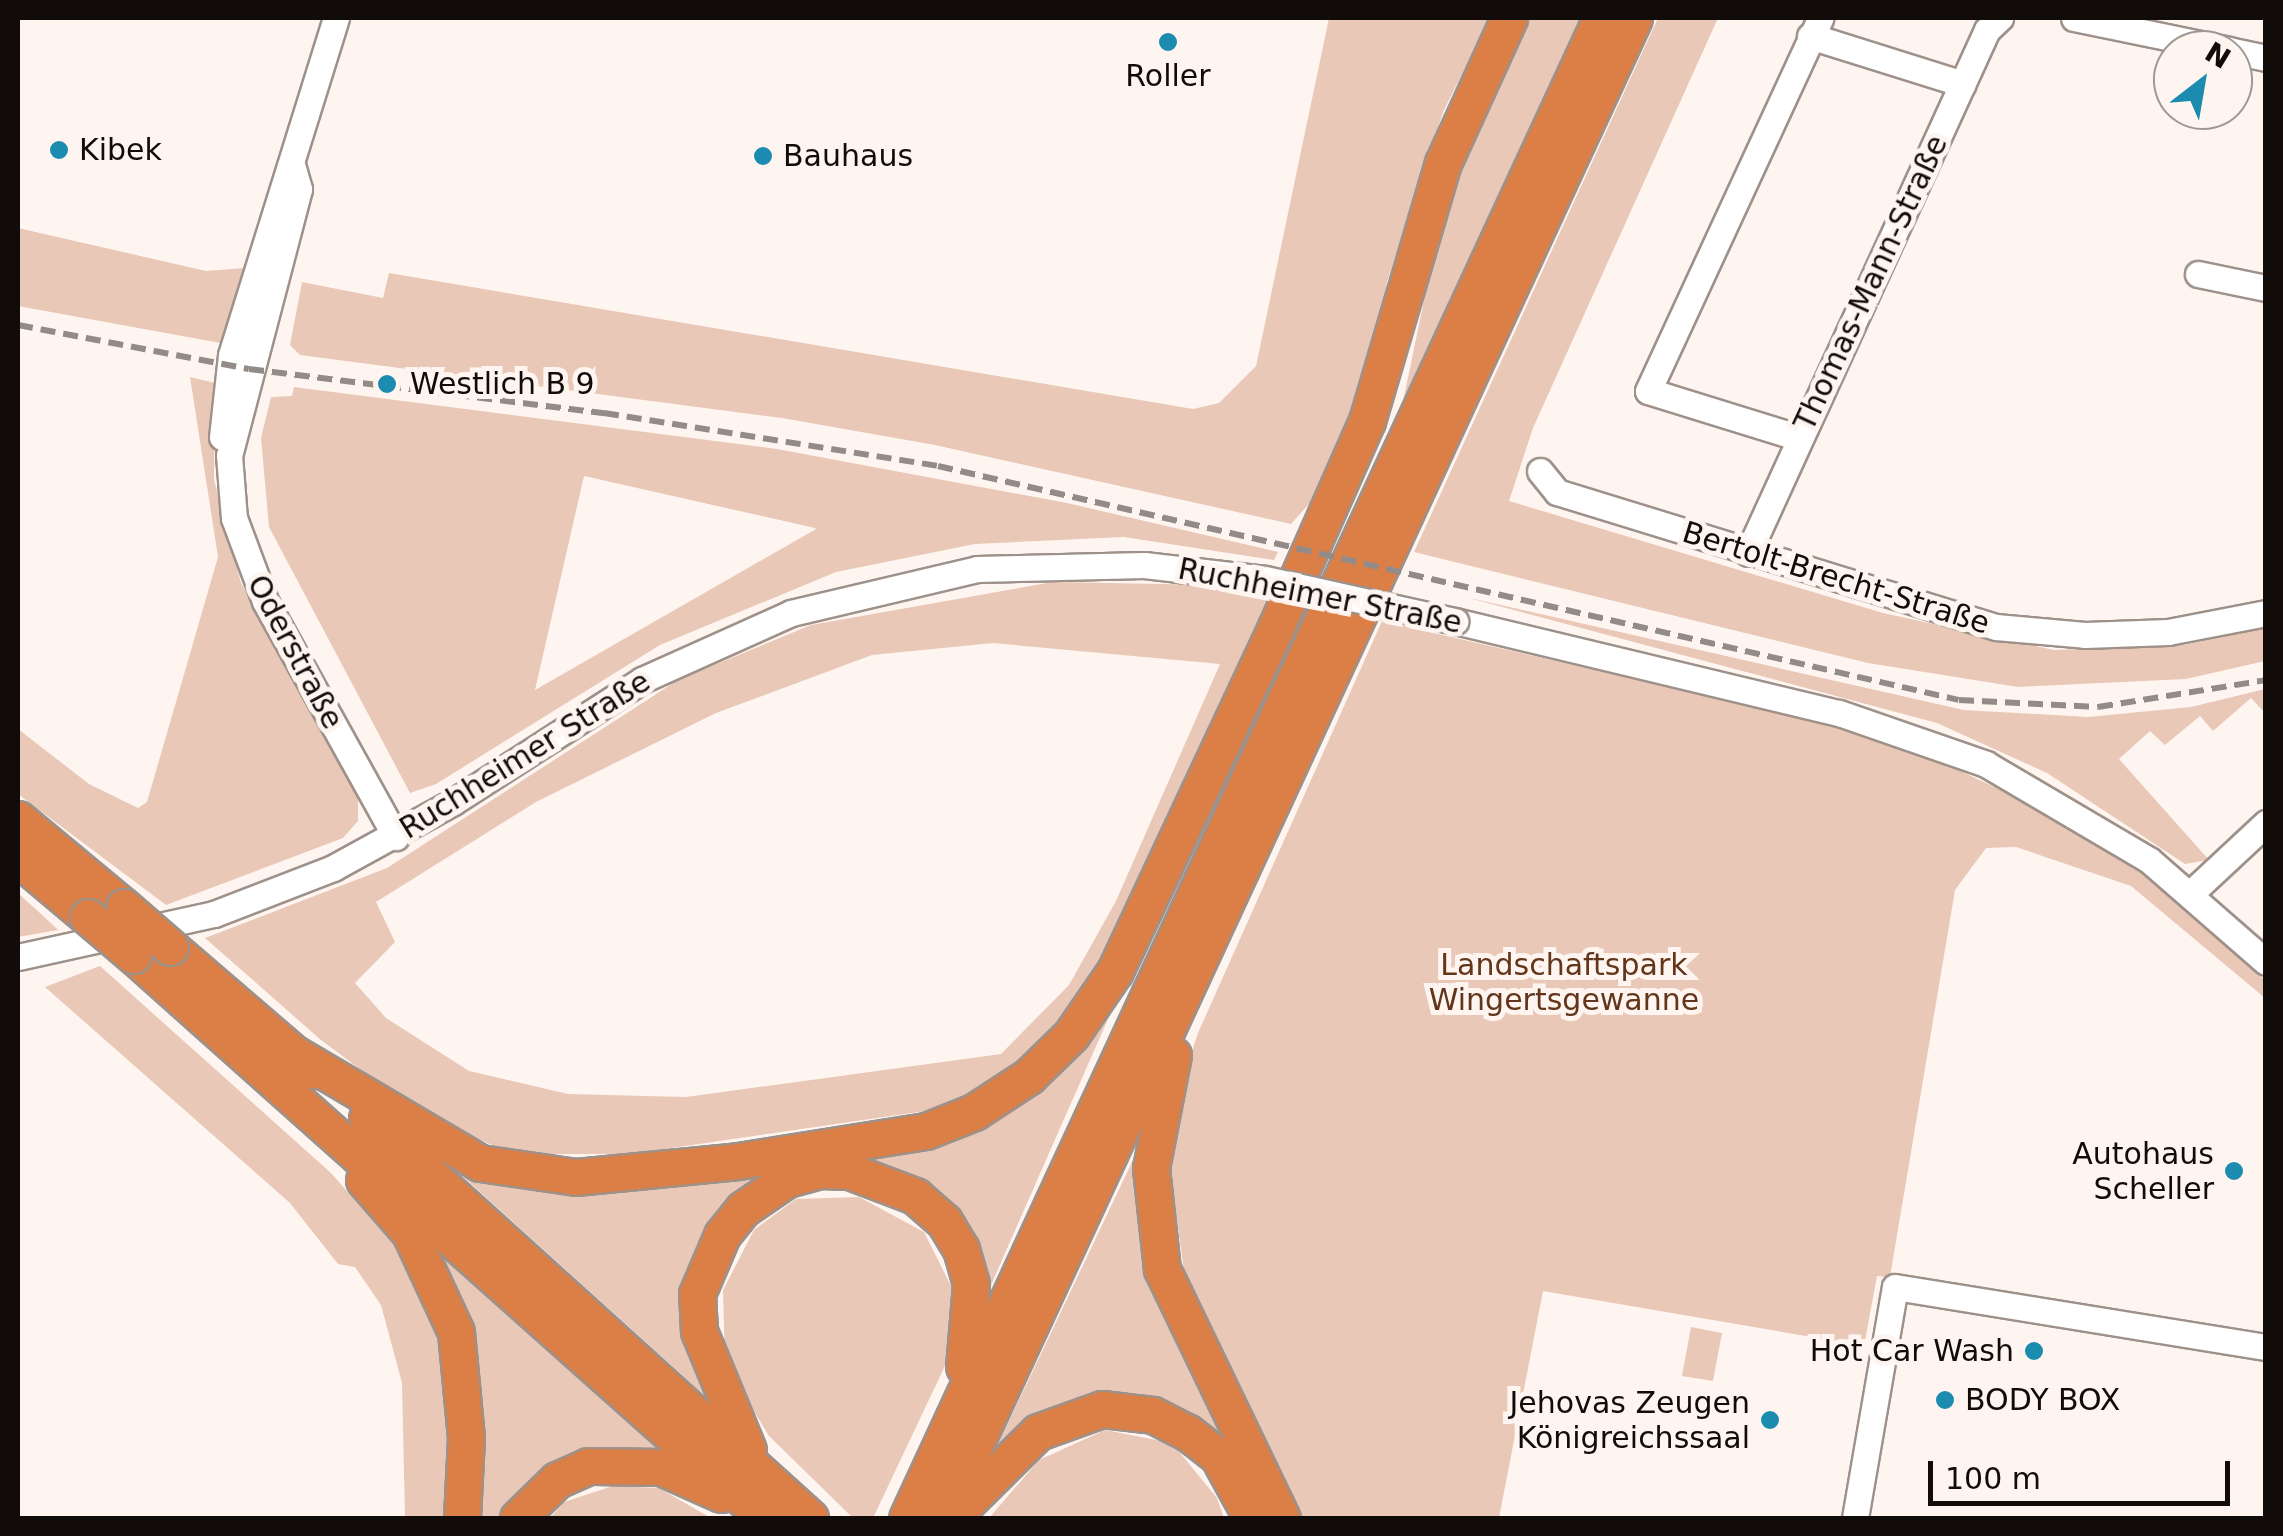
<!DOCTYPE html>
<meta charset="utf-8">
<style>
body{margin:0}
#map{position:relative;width:2283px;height:1536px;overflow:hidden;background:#fef5f0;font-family:"DejaVu Sans",sans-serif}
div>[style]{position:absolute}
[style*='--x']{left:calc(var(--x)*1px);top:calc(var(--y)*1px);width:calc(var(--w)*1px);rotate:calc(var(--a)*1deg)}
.green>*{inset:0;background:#e9c8b7}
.roads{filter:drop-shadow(2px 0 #9e9189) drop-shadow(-2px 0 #9e9189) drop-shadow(0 2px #9e9189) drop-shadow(0 -2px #9e9189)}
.minor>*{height:25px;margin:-12.5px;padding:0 12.5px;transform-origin:12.5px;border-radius:12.5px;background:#fff}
.highway>*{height:35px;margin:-17.5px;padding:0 17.5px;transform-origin:17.5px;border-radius:17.5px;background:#db7f47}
.rail>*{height:6px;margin-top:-3px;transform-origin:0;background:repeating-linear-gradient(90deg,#928b87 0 15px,transparent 0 23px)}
.bridges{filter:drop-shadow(2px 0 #9e9189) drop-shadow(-2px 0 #9e9189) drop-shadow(0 2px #9e9189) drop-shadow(0 -2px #9e9189)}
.minor-bridge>*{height:25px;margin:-12.5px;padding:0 12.5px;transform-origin:12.5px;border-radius:12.5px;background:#fff}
.highway-bridge>*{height:35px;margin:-17.5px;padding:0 17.5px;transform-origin:17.5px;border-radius:17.5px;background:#db7f47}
.dots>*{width:28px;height:28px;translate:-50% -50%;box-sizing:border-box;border:5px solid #fef5f0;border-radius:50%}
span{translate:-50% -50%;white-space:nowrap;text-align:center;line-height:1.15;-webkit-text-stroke:10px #fef5f0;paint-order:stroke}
.poi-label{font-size:30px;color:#110c0a}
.left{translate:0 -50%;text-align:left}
.right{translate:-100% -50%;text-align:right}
.street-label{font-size:30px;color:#110c0a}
.park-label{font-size:30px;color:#63351a}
.frame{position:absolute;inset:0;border:20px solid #110c0a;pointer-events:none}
.north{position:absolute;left:2153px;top:30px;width:100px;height:100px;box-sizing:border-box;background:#fef5f0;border:2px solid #9f9894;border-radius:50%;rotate:31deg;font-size:28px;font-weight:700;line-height:40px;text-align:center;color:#110c0a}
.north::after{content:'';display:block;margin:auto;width:35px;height:45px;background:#1b8bb0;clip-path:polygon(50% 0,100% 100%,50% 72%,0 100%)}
.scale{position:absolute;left:1928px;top:1461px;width:302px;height:45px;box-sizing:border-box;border:5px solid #110c0a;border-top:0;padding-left:12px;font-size:30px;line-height:35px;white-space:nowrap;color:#110c0a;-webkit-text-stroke:8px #fef5f0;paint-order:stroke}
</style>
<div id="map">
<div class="green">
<i style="clip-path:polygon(1329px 18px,1490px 18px,1443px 112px,1387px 282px,1368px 386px,1327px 484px,1291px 524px,935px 445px,782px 418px,300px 355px,290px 345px,302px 282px,383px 298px,389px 273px,1193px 409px,1219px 403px,1256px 366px)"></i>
<i style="clip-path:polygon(1524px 18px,1587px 18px,1398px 426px,1445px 199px)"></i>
<i style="clip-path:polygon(1658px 18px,1718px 18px,1533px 428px,1509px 501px,1883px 613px,2054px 650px,2184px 645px,2265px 628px,2265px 661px,2186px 679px,2018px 687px,1868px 663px,1414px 552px)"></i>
<i style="clip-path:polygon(18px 228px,206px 271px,244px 268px,226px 344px,18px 306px)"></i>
<i style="clip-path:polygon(190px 377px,215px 383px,214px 480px,241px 583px,358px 799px,358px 821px,343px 838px,166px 905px,18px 794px,18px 729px,89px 784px,138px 808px,147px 802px,218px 557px)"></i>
<i style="clip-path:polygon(evenodd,294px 387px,777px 449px,1067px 503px,1278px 552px,1274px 560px,1124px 537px,975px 544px,836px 572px,660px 645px,436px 784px,410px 793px,269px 527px,261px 438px,271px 397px,292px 396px,294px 387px,584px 476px,815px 528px,816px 529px,535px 690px,584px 476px)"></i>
<i style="clip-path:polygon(evenodd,1053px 582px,1218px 585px,1277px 598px,1104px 966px,1074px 1016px,984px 1092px,939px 1109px,631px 1154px,513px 1154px,420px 1114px,321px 1040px,205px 938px,387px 868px,678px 680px,811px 625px,1053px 582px,993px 643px,1220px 664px,1116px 901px,1069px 985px,1001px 1054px,686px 1097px,568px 1094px,469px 1071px,386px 1018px,355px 983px,395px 942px,376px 902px,536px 802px,716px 713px,872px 655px,993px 643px)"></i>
<i style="clip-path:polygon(1465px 597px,1964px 710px,2088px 717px,2191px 707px,2265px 689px,2265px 713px,2251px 698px,2213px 731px,2200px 716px,2165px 745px,2150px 731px,2119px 759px,2209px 860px,2185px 864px,2047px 773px,1937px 723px)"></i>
<i style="clip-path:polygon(1382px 621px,1841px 727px,1926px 755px,2048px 812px,2142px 871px,2265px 980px,2265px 998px,2131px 886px,2016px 847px,1986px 848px,1955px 890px,1890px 1277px,1877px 1276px,1864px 1346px,1543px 1291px,1499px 1518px,1293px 1518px,1184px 1271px,1168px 1156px,1176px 1099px,1198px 1033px)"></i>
<i style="clip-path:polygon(18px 893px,53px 925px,58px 930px,18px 937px)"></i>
<i style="clip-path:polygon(100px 966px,331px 1173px,401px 1253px,452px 1372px,448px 1518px,405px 1518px,402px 1383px,381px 1305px,355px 1267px,338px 1264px,290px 1203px,45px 987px)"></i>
<i style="clip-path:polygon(1123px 985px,984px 1301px,958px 1224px,813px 1167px,702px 1254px,710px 1400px,458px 1172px,544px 1191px,899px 1149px)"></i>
<i style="clip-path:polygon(1140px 1145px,1143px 1197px,1253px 1487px,1154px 1407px,993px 1455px)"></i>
<i style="clip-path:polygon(859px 1197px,924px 1232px,954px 1292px,953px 1349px,873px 1518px,853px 1518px,769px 1436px,725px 1363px,723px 1290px,754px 1230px,796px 1199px)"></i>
<i style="clip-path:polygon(419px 1233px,666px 1457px,616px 1455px,507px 1518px,477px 1518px)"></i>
<i style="clip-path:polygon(1691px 1327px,1722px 1333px,1713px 1381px,1682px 1376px)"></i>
<i style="clip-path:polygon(1105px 1430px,1172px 1443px,1217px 1498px,1224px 1518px,989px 1518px,1039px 1460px)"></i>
<i style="clip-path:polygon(613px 1486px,659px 1488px,711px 1518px,550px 1518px,564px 1502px)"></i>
</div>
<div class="roads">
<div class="minor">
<i style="--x:2074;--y:18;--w:159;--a:11.6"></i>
<i style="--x:1810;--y:36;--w:160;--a:17.4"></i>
<i style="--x:2233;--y:51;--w:34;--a:12"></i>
<i style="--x:293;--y:168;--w:22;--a:74"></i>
<i style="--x:299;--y:189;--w:275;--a:104.7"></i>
<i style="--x:229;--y:455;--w:63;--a:85.5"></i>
<i style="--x:234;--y:518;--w:89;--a:69.5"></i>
<i style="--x:265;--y:601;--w:270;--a:61"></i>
<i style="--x:2198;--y:274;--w:69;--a:11.6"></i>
<i style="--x:222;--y:437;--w:82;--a:-83.7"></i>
<i style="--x:231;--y:355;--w:353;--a:-72.7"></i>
<i style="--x:1800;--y:438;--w:159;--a:-162.8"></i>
<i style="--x:1648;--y:391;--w:411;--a:-65.2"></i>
<i style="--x:1540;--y:471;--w:27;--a:51"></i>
<i style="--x:1557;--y:492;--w:459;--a:17.1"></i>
<i style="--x:1996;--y:627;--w:89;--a:5.1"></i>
<i style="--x:2085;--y:635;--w:83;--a:-2.1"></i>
<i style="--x:2168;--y:632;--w:100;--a:-11"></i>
<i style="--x:1748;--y:553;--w:575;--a:-65.44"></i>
<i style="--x:1987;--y:30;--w:18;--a:-43"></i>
<i style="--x:1455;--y:621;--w:395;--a:13.5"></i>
<i style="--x:1839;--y:713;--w:156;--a:19.1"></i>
<i style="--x:1986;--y:764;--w:189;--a:30.5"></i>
<i style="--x:2149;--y:860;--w:155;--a:41.1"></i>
<i style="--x:2191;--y:893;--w:103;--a:-43"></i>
<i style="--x:18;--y:957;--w:201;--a:-12.4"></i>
<i style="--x:214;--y:914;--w:128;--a:-21.1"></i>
<i style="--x:333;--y:868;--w:137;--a:-28.8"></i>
<i style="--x:453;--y:802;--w:225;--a:-32.8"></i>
<i style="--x:642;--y:680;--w:163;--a:-24.2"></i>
<i style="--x:791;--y:613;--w:191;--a:-13.3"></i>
<i style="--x:977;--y:569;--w:167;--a:-1.4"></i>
<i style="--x:1144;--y:565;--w:122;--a:6.6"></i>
<i style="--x:1855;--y:1518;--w:234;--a:-80.2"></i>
<i style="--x:1895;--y:1287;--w:376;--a:9.2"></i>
</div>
<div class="highway">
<i style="--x:18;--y:819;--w:138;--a:39.7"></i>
<i style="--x:18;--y:858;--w:92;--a:40.1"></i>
<i style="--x:170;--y:947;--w:189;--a:40.7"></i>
<i style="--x:133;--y:955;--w:846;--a:41.7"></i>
<i style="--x:295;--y:1054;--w:215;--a:30.5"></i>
<i style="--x:480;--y:1163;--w:97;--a:8.3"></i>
<i style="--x:576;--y:1177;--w:163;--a:-5.6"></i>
<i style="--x:738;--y:1161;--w:190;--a:-9.1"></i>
<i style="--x:926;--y:1131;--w:52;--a:-21.6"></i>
<i style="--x:974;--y:1112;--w:66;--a:-33.2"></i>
<i style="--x:1029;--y:1076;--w:59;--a:-44.3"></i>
<i style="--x:1071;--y:1035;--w:78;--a:-55.5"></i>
<i style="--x:1115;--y:971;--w:380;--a:-64.9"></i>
<i style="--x:1276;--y:627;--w:225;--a:-66.2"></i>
<i style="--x:1367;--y:421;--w:269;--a:-73.6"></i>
<i style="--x:1443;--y:163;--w:159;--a:-65.5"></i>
<i style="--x:1173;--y:1055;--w:115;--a:101"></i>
<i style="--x:1151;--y:1168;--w:102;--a:83.8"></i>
<i style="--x:1162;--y:1269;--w:276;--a:64.3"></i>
<i style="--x:367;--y:1118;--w:597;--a:42.08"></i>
<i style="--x:364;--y:1180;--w:70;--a:49"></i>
<i style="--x:410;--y:1233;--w:109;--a:65.1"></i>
<i style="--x:456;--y:1332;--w:106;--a:84.6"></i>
<i style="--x:466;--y:1438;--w:80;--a:92.9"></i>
<i style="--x:748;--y:1450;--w:129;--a:-112.4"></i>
<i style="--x:699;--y:1331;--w:37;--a:-93"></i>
<i style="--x:697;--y:1294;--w:64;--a:-67"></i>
<i style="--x:722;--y:1235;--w:33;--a:-51"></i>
<i style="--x:743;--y:1209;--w:53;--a:-34.3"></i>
<i style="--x:787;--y:1179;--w:34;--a:-15"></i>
<i style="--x:820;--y:1170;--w:29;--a:2"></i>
<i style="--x:849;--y:1171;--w:71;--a:20.7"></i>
<i style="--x:915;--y:1196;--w:38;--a:41"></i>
<i style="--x:944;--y:1221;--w:33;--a:59"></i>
<i style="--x:961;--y:1249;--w:36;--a:74"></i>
<i style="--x:971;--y:1284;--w:83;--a:94.8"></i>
<i style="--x:518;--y:1518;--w:54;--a:-44.3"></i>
<i style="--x:557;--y:1480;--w:34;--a:-24"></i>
<i style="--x:588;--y:1466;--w:73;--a:0.8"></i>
<i style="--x:661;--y:1467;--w:66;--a:24.2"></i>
<i style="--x:907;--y:1518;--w:1653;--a:-65.17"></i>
<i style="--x:941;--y:1518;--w:1652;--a:-65.2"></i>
<i style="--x:951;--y:1518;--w:122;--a:-44.7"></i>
<i style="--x:1038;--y:1432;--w:68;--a:-19.8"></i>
<i style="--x:1102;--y:1409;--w:51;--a:6.7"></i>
<i style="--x:1153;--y:1415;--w:38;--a:27"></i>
<i style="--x:1187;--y:1432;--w:39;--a:38"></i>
<i style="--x:1218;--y:1456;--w:71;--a:61.3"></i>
</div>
</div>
<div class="rail">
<i style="--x:18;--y:325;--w:235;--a:10.8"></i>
<i style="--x:249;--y:369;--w:358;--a:7.1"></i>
<i style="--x:604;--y:413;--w:338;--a:9"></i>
<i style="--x:938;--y:466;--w:1047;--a:12.91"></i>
<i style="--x:1959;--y:700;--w:139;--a:2.9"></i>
<i style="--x:2098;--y:707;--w:170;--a:-9.1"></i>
</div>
<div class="bridges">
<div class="minor-bridge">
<i style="--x:1265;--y:579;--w:195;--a:12.5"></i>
</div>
<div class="highway-bridge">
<i style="--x:124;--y:907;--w:61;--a:41"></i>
<i style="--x:88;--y:917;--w:59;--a:40.2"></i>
</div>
</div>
<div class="dots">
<i style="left:1168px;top:42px;background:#1b8bb0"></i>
<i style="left:59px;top:150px;background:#1b8bb0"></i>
<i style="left:763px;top:156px;background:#1b8bb0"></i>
<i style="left:387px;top:384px;background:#1b8bb0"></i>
<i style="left:2234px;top:1171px;background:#1b8bb0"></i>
<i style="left:2034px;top:1351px;background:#1b8bb0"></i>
<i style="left:1945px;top:1400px;background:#1b8bb0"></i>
<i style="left:1770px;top:1420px;background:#1b8bb0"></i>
</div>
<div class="poi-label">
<span style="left:1168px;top:76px">Roller</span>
<span class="left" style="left:79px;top:150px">Kibek</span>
<span class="left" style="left:783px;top:156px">Bauhaus</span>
<span class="left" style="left:410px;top:384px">Westlich B 9</span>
<span class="right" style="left:2214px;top:1171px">Autohaus<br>Scheller</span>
<span class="right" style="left:2014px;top:1351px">Hot Car Wash</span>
<span class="left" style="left:1965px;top:1400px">BODY BOX</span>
<span class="right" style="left:1750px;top:1420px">Jehovas Zeugen<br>Königreichssaal</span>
</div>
<div class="street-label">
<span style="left:1871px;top:283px;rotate:-65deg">Thomas-Mann-Straße</span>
<span style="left:1836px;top:578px;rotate:17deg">Bertolt-Brecht-Straße</span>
<span style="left:1320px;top:596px;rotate:11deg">Ruchheimer Straße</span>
<span style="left:295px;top:652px;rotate:62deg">Oderstraße</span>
<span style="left:525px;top:755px;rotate:-32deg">Ruchheimer Straße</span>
</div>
<div class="park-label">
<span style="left:1564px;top:982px">Landschaftspark<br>Wingertsgewanne</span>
</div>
<div class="frame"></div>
<div class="north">N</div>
<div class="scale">100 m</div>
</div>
